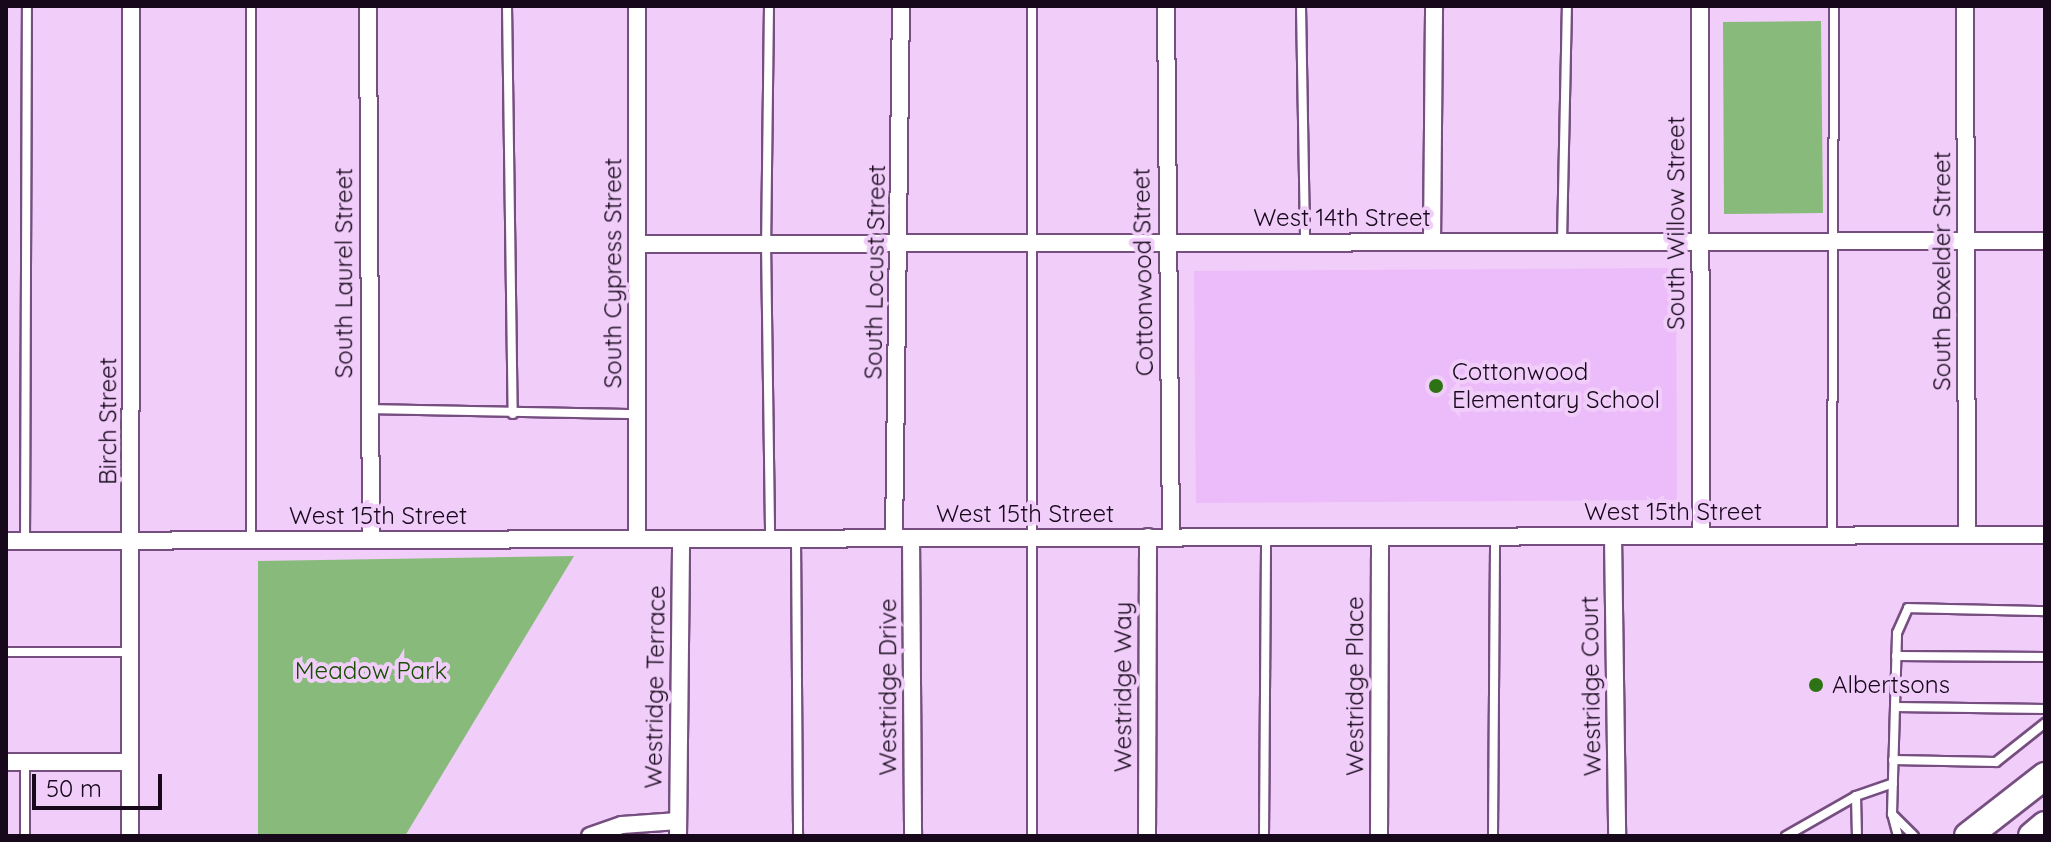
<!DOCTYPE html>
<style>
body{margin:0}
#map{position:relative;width:2051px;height:842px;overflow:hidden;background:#f1cdfa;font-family:Quicksand,sans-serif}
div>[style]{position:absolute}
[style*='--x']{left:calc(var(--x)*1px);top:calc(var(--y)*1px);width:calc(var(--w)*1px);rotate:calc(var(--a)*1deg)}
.built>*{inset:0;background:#ecbbf9}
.green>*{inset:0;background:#88bb7b}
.roads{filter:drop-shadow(2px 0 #764f80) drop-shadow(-2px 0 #764f80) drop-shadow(0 2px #764f80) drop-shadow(0 -2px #764f80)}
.service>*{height:8px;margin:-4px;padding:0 4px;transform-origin:4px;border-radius:4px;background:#fff}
.minor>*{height:16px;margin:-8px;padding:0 8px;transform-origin:8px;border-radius:8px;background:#fff}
.primary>*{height:26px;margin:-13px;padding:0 13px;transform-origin:13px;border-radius:13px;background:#fff}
.dots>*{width:22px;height:22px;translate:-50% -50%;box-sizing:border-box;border:4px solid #f1cdfa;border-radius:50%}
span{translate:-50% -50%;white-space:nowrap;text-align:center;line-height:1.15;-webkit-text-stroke:8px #f1cdfa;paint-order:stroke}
.street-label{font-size:24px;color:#17081b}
.poi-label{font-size:24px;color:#17081b}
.left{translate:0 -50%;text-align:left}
.park-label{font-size:24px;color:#174f01}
.frame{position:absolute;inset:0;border:8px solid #17081b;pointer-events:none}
.scale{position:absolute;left:32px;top:774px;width:130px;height:36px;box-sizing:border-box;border:4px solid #17081b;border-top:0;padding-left:10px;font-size:24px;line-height:28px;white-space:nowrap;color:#17081b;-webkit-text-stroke:6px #f1cdfa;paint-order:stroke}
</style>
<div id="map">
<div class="built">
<i style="clip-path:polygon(1676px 268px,1677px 500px,1196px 503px,1194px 271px)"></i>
</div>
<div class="green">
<i style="clip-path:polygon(1821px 21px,1823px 213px,1724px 214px,1723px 22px)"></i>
<i style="clip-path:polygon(574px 556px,405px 836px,258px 836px,258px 561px)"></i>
</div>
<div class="roads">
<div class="service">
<i style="--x:251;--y:6;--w:534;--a:90"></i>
<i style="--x:507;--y:6;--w:408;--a:89.2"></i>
<i style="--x:769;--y:6;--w:236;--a:90.7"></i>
<i style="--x:766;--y:242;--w:297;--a:89.2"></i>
<i style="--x:1301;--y:6;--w:235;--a:89"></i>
<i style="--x:1562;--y:242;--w:236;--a:-88.8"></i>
<i style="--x:370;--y:409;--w:267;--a:1.1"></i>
<i style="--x:1832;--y:535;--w:529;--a:-89.78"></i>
<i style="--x:796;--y:539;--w:297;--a:89.6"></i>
<i style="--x:25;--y:541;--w:535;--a:-89.79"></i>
<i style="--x:6;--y:652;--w:124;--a:0"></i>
<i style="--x:1896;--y:656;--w:149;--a:0.4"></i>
<i style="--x:1895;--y:707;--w:150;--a:0.8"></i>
<i style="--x:1893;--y:760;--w:103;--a:1.1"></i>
<i style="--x:1996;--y:762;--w:63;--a:-38.5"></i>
<i style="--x:25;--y:763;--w:73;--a:90"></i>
<i style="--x:1856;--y:796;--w:40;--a:88.6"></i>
<i style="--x:1892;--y:814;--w:31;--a:45"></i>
<i style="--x:1032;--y:836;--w:830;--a:-90"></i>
<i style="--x:1264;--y:836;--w:299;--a:-89.6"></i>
<i style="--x:1493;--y:836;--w:299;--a:-89.6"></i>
<i style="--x:1786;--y:836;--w:81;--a:-29.7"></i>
<i style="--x:1856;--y:796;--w:39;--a:-19"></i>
<i style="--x:1898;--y:836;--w:23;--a:-105"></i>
<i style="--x:1892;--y:814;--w:181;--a:-88.4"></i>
<i style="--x:1897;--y:633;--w:27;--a:-66"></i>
<i style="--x:1908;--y:608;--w:137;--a:1.3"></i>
</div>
<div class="minor">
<i style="--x:368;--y:6;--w:534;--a:89.68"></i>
<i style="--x:637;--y:6;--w:533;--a:90"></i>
<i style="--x:1166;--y:6;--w:531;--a:89.46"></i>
<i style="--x:1700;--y:6;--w:530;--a:89.89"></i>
<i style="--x:1965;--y:6;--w:529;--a:89.78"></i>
<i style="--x:1432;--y:242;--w:236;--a:-89.5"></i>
<i style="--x:638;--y:244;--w:1407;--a:-0.12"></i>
<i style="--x:1613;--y:536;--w:300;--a:89.2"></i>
<i style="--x:894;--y:538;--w:532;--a:-89.25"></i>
<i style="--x:911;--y:538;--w:298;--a:89.6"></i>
<i style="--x:6;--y:541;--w:2039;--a:-0.17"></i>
<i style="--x:6;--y:762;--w:123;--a:0"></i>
<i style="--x:130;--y:836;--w:830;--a:-89.93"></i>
<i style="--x:590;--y:836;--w:34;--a:-19"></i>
<i style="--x:622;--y:825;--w:56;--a:-4.1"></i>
<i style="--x:678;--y:836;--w:297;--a:-89.4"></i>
<i style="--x:1147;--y:836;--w:299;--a:-89.8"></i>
<i style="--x:1379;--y:836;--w:299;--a:-89.8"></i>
</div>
<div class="primary">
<i style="--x:1968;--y:836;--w:98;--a:-37.9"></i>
<i style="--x:2032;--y:836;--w:17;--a:-40"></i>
</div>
</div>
<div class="dots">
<i style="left:1436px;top:386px;background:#2d7313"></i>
<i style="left:1816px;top:685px;background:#2d7313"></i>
</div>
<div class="street-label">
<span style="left:1342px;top:218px">West 14th Street</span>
<span style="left:1676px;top:223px;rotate:-90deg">South Willow Street</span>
<span style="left:1942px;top:271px;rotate:-90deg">South Boxelder Street</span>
<span style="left:875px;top:272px;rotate:-89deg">South Locust Street</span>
<span style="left:1143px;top:272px;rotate:-91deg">Cottonwood Street</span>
<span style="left:344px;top:273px;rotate:-90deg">South Laurel Street</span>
<span style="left:613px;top:273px;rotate:-90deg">South Cypress Street</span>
<span style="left:108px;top:421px;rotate:-90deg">Birch Street</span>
<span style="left:1673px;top:512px">West 15th Street</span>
<span style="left:1025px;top:514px">West 15th Street</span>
<span style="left:378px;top:516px">West 15th Street</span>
<span style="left:1355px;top:686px;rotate:-90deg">Westridge Place</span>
<span style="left:1591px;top:686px;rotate:-91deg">Westridge Court</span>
<span style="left:655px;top:687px;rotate:-89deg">Westridge Terrace</span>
<span style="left:888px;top:687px;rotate:-90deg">Westridge Drive</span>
<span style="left:1123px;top:687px;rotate:-90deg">Westridge Way</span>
</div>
<div class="poi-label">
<span class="left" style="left:1452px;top:386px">Cottonwood<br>Elementary School</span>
<span class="left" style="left:1832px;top:685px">Albertsons</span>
</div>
<div class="park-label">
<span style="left:371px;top:671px">Meadow Park</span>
</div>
<div class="frame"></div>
<div class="scale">50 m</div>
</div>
